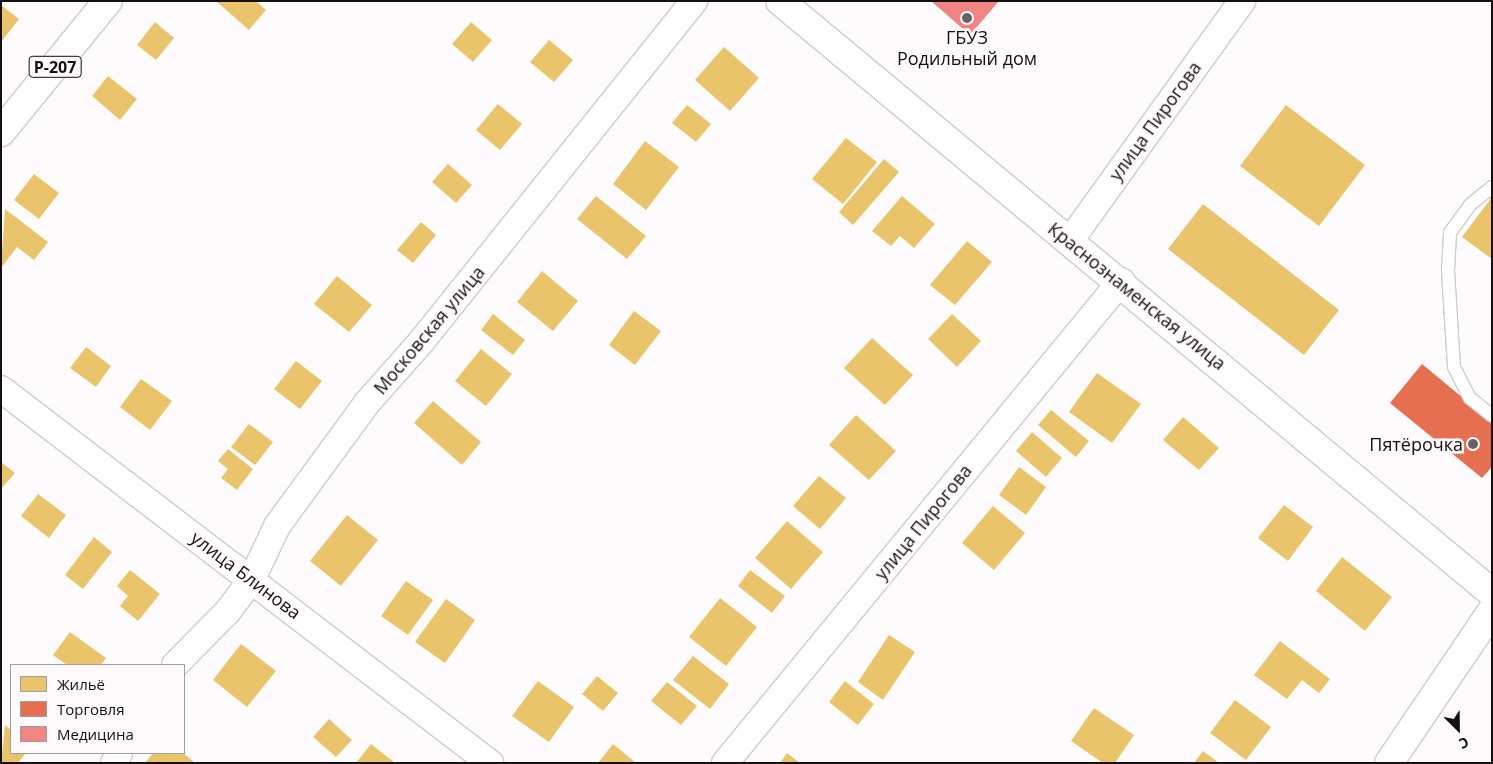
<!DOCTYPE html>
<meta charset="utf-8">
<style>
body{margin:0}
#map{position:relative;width:1493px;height:764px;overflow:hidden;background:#fdfbfc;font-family:"Open Sans",sans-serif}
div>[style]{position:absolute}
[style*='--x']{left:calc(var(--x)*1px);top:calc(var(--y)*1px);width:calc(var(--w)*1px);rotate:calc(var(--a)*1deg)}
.homes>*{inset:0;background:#e9c46a}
.shops>*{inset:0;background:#e76f51}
.health>*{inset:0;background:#f28482}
.roads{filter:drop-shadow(1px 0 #d0ccce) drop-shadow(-1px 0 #d0ccce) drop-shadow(0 1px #d0ccce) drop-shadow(0 -1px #d0ccce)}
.service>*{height:12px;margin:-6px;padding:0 6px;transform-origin:6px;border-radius:6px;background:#fffeff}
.minor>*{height:26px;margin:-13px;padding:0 13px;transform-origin:13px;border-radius:13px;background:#fffeff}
.tertiary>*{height:28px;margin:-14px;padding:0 14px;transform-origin:14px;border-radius:14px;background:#fffeff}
.primary>*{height:28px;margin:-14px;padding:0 14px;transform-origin:14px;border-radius:14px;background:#fffeff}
.dots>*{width:14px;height:14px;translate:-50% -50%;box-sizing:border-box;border:2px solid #fefafc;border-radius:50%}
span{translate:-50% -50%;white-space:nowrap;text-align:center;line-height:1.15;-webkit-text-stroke:5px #fefafc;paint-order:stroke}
.shield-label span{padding:1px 4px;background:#fefafc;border:1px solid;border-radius:4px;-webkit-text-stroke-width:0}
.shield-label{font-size:16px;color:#150f12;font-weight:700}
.poi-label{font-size:18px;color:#150f12}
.right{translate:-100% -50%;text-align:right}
.street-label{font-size:18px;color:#150f12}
.frame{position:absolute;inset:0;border:2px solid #150f12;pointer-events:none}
.legend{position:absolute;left:10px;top:664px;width:175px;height:90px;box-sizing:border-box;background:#fefafc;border:1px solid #a19c9e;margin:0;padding:6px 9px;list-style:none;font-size:15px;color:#150f12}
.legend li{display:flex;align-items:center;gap:10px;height:25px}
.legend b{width:25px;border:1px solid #a19c9e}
.north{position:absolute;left:1433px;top:704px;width:50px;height:50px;-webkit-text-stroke:4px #fefafc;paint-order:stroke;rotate:157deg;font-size:14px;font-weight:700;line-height:20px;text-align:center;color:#150f12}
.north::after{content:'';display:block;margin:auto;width:18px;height:22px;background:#150f12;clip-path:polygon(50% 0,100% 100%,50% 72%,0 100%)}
</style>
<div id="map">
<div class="homes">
<i style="clip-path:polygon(216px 1px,256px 1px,266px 10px,249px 30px)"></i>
<i style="clip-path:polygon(1px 5px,19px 19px,1px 42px)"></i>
<i style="clip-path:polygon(155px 22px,174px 38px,156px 60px,137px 45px)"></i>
<i style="clip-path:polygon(471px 22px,492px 40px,473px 62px,452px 44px)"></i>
<i style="clip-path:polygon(549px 40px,573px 60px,554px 82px,530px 62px)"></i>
<i style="clip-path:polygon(724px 47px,759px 78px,730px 111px,695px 80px)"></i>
<i style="clip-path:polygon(108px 76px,137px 99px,120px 120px,92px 96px)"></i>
<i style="clip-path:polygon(498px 104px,522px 124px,500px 150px,476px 130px)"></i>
<i style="clip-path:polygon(687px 105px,711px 124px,696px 142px,672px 123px)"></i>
<i style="clip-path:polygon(1286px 105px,1365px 165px,1319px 226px,1240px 166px)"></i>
<i style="clip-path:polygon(846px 138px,877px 162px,843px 204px,812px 179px)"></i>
<i style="clip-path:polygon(645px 141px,679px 167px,646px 210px,613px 184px)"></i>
<i style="clip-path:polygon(884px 159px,899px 172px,853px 225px,839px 212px)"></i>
<i style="clip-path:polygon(448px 164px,472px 185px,456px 203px,432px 182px)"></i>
<i style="clip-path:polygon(34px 174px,59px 193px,39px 219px,14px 200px)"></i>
<i style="clip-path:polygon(596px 196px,646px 236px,627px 259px,577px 219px)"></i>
<i style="clip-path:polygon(902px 196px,935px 224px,914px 248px,900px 236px,891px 246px,872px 231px)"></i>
<i style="clip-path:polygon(1492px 197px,1492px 259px,1462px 237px)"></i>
<i style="clip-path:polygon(1203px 204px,1339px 310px,1304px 355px,1168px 249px)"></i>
<i style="clip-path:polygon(5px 209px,48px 242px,34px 260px,17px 247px,1px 268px)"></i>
<i style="clip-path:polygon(421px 222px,436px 235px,413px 263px,397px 250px)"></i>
<i style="clip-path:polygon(967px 241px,992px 262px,955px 305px,930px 285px)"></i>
<i style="clip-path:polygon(542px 271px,578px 301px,553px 331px,517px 302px)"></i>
<i style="clip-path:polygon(337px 276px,372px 305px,349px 332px,314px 304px)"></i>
<i style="clip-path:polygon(634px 311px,661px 331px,635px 365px,609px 345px)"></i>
<i style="clip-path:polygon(493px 314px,525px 340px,513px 355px,481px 330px)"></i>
<i style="clip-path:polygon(952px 314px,981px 341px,957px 367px,928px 339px)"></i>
<i style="clip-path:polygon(872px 338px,913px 375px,885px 405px,844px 368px)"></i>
<i style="clip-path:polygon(86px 347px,111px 366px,96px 387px,70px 368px)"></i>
<i style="clip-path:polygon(481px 349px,512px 374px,486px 406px,455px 381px)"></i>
<i style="clip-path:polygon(296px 361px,322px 381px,300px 409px,274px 389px)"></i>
<i style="clip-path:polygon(1097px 373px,1141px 404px,1112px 443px,1069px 412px)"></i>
<i style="clip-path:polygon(141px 379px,172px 401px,150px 430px,120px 407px)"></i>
<i style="clip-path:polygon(433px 401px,481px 442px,462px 465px,414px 423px)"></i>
<i style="clip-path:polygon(1051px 410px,1089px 441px,1076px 457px,1038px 425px)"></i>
<i style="clip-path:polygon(856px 415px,896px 451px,869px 480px,829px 445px)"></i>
<i style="clip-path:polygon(1183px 417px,1219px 448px,1199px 470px,1163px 440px)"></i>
<i style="clip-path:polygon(249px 424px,273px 442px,255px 465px,231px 447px)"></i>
<i style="clip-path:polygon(1032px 432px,1062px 458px,1046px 477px,1016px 451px)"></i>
<i style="clip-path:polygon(228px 449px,253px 469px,237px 490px,221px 478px,228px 469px,218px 461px)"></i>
<i style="clip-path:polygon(1px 462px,15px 473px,1px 489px)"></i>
<i style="clip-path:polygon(1019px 467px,1046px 487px,1026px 515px,999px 495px)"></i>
<i style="clip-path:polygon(819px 476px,846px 498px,820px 529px,793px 506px)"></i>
<i style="clip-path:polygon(38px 494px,66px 515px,49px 538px,21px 516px)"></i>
<i style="clip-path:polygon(1284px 505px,1313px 527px,1288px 561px,1258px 538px)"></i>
<i style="clip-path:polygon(993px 506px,1025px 533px,994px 570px,962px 543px)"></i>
<i style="clip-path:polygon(347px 515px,378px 540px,341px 586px,310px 561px)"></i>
<i style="clip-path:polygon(787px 521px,823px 552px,791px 589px,755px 558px)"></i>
<i style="clip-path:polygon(94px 537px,112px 552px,83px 589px,65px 575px)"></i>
<i style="clip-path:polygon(1342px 557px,1392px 597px,1365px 631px,1316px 591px)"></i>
<i style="clip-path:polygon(130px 570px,160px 594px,138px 621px,120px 606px,128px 596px,117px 586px)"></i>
<i style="clip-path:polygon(750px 570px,785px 596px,772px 613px,738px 586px)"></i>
<i style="clip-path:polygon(406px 581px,433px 600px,408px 635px,381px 616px)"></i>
<i style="clip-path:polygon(720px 598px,757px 627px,726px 666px,689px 637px)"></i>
<i style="clip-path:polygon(446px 599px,475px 620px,445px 663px,415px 642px)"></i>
<i style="clip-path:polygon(70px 632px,106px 658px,101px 665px,67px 665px,53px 655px)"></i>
<i style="clip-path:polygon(889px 635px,915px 652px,883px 700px,858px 682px)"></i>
<i style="clip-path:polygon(1280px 641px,1330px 679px,1319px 693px,1302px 680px,1287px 699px,1254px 675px)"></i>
<i style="clip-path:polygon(241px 644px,276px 671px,247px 707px,213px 680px)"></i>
<i style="clip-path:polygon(693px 656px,729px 684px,710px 709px,673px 680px)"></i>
<i style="clip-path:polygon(597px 676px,618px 693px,603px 711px,582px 694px)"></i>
<i style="clip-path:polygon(538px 681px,574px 707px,549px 742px,512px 716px)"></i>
<i style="clip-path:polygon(845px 681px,874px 704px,858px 725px,829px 702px)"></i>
<i style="clip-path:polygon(667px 682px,697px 706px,681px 725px,651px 701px)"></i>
<i style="clip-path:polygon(1235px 700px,1271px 727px,1246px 760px,1210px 733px)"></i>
<i style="clip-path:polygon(1094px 708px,1134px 735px,1115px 763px,1103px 763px,1071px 741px)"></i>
<i style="clip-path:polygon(329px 719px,352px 740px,336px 757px,313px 737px)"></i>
<i style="clip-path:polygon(5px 725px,11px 730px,11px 753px,26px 753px,18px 763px,1px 763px)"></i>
<i style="clip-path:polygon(371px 744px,395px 763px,356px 763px)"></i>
<i style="clip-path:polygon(613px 744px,636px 763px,598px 763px)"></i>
<i style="clip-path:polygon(1203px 751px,1219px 763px,1194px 763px)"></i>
<i style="clip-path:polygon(153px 753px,183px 753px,195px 763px,145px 763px)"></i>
<i style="clip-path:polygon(787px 753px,800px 763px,780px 763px)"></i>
</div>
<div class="shops">
<i style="clip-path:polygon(1422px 364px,1492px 422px,1492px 467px,1482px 478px,1390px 403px)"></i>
</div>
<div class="health">
<i style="clip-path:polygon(931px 1px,999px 1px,970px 35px)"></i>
</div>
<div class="roads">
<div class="service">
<i style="--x:1492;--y:187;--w:28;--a:141"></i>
<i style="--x:1470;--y:205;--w:34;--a:126"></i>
<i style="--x:1450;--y:233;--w:38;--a:93"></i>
<i style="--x:1448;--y:271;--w:96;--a:86.4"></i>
<i style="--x:1454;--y:367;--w:35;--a:63"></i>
<i style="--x:1470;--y:398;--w:28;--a:39"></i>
</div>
<div class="minor">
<i style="--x:1069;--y:242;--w:297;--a:-54.3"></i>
<i style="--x:1;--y:389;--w:616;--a:37.41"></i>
<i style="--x:175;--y:665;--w:76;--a:-45.5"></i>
<i style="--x:228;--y:611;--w:40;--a:-53"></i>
<i style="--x:252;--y:579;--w:59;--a:-64.7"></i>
<i style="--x:277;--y:526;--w:152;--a:-53.8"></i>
<i style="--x:367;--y:403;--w:81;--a:-48.5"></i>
<i style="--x:421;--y:342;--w:437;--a:-51.3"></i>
<i style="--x:114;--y:763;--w:11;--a:-63"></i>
<i style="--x:725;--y:763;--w:624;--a:-50.59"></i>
</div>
<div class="tertiary">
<i style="--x:780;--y:1;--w:926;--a:39.74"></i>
<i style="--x:1389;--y:763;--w:184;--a:-55.9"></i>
</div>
<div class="primary">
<i style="--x:1;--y:132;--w:169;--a:-50.8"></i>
</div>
</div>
<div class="dots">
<i style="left:967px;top:18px;background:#666264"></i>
<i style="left:1473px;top:444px;background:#666264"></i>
</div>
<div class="shield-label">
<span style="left:55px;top:67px">Р-207</span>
</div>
<div class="poi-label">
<span style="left:967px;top:48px">ГБУЗ<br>Родильный дом</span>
<span class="right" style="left:1463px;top:444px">Пятёрочка</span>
</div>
<div class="street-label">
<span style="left:1155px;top:121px;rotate:-54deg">улица Пирогова</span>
<span style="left:1137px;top:296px;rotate:39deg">Краснознаменская улица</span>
<span style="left:429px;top:330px;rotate:-50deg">Московская улица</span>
<span style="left:923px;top:522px;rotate:-51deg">улица Пирогова</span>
<span style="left:246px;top:575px;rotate:37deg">улица Блинова</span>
</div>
<div class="frame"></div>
<ul class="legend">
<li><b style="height:14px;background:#e9c46a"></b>Жильё</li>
<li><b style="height:14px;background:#e76f51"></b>Торговля</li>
<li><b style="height:14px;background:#f28482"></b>Медицина</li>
</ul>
<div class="north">С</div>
</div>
